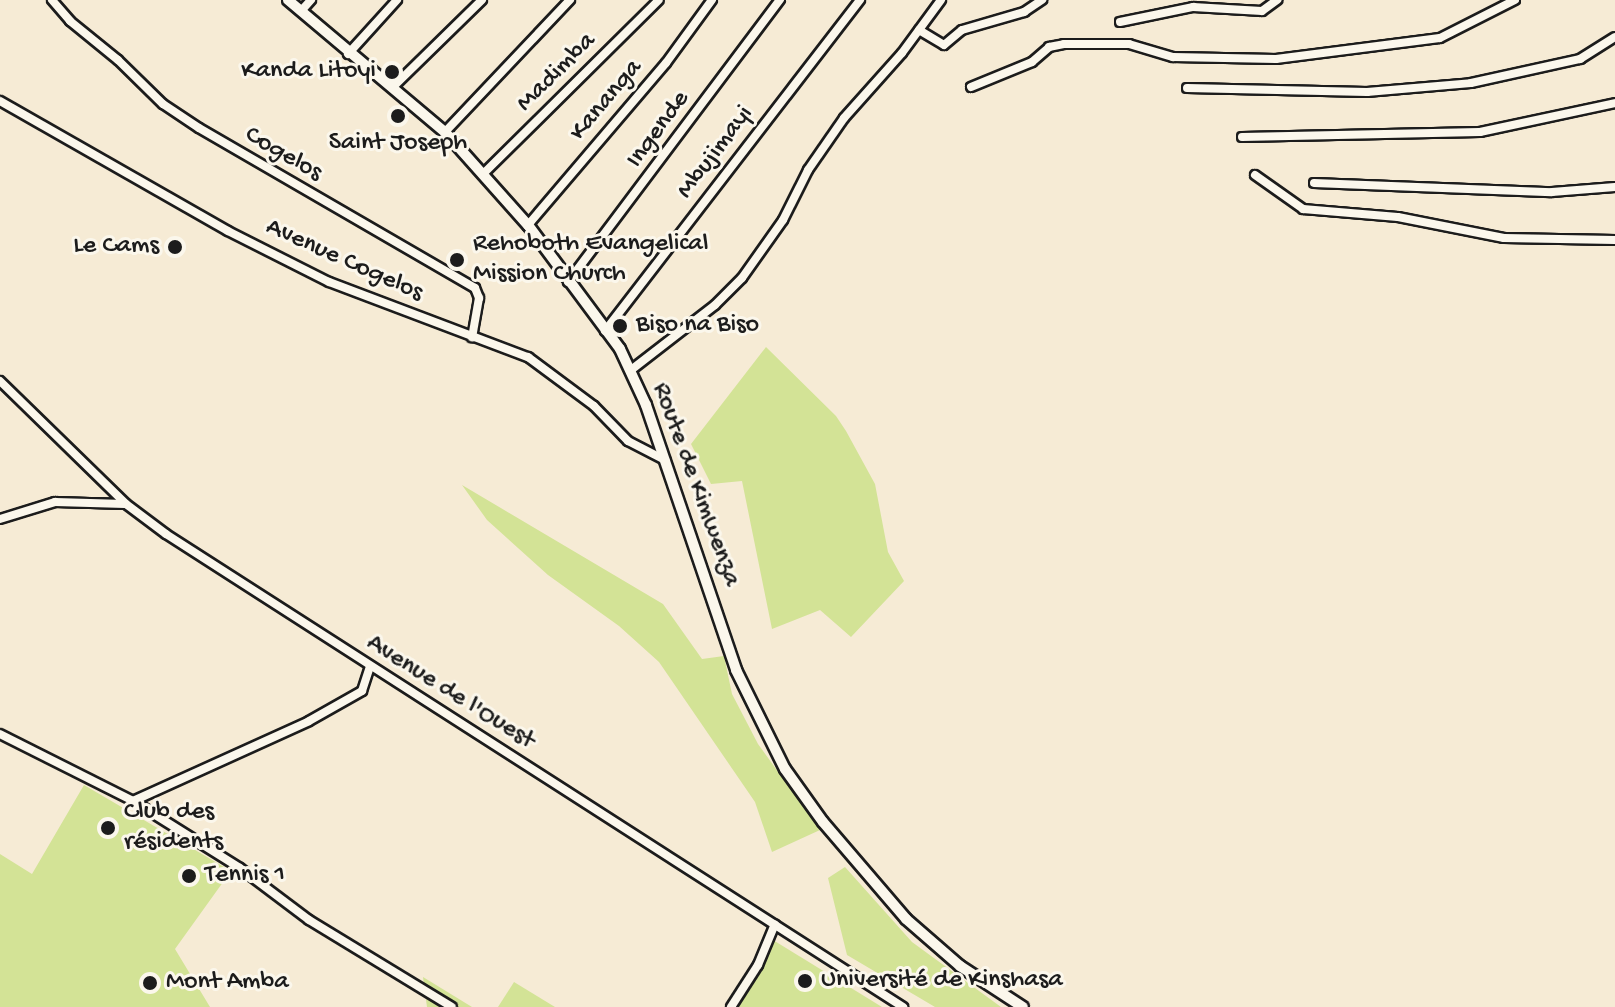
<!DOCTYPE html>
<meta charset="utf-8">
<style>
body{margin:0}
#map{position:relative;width:1615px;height:1007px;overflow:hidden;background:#f6ebd5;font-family:"Gochi Hand",sans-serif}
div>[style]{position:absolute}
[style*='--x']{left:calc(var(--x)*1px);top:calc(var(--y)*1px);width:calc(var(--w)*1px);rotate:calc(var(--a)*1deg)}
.green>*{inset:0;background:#d3e396}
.stream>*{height:3px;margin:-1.5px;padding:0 1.5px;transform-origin:1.5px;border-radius:1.5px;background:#81cbe2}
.roads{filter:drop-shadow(2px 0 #1c1c1c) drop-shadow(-2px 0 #1c1c1c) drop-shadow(0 2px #1c1c1c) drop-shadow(0 -2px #1c1c1c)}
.minor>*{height:8px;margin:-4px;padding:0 4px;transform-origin:4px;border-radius:4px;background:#fbf7ec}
.tertiary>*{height:10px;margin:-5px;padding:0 5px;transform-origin:5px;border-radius:5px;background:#fbf7ec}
.dots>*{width:22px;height:22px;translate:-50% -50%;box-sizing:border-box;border:4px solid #fbf7ec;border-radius:50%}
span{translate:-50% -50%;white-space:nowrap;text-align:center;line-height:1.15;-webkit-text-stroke:6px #fbf7ec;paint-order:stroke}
.poi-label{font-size:26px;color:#1c1c1c}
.right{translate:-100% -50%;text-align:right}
.left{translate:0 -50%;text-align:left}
.street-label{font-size:26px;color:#1c1c1c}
</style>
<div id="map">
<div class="green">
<i style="clip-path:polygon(766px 347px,836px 416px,846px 431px,875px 484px,888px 552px,904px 581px,851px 637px,820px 610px,772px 629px,742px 481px,711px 484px,691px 444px)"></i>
<i style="clip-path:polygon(462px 485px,663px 604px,702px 659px,724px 656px,732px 694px,758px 744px,820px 830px,772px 852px,755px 802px,659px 662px,619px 626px,548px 575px,487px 520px)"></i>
<i style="clip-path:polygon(84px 785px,231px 871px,175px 949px,210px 1007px,0 1007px,0 854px,32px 874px)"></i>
<i style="clip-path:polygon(845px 867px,912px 942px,1001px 1007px,935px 1007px,847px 955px,828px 878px)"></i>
<i style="clip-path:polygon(773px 940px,882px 1007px,736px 1007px)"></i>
<i style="clip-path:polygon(423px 977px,472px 1007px,427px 1007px)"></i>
<i style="clip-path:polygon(514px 982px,555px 1007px,498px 1007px)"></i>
</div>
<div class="stream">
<i style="--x:697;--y:103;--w:9;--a:-49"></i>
</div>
<div class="roads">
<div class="minor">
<i style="--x:52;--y:0;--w:28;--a:49"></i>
<i style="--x:70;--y:21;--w:62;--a:39.1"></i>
<i style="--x:118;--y:60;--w:63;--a:44.4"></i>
<i style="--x:163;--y:104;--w:43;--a:33.7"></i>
<i style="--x:199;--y:128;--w:319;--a:30.1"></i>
<i style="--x:475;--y:288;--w:11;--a:68"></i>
<i style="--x:479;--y:298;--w:40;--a:100"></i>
<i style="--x:301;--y:11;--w:15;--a:-48"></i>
<i style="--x:1120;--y:22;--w:75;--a:-11.6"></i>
<i style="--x:1193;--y:7;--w:69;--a:3.3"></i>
<i style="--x:1262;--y:11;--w:19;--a:-36"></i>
<i style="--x:919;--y:30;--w:29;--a:31"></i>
<i style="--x:944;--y:45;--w:23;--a:-40"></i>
<i style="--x:962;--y:30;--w:65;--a:-16.2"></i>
<i style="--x:1024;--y:12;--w:22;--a:-34"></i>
<i style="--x:348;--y:54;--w:73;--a:-47.8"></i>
<i style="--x:971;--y:87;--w:66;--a:-22.3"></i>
<i style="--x:1032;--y:62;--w:23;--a:-41"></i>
<i style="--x:1049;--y:47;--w:15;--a:-11"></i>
<i style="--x:1064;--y:44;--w:65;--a:0"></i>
<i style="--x:1129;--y:44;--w:46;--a:16.5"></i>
<i style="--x:1173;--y:57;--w:103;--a:1.1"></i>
<i style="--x:1276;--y:59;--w:165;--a:-7.3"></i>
<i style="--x:1440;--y:38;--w:84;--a:-26.9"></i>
<i style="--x:392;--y:88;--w:126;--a:-44.4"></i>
<i style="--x:1187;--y:88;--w:180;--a:1.3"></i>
<i style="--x:1367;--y:92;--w:104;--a:-4.9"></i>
<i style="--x:1471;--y:83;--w:112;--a:-12.4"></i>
<i style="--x:1580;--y:59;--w:41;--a:-32.2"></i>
<i style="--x:0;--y:101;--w:262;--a:29.7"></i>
<i style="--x:228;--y:231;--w:113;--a:26.8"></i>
<i style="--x:329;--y:282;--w:213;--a:20.7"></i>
<i style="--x:528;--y:357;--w:82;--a:36.6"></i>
<i style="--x:594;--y:406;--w:49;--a:45.8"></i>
<i style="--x:628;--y:441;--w:42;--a:27.2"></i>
<i style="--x:445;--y:132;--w:182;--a:-46.6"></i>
<i style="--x:1242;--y:137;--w:238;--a:-1.2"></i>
<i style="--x:1480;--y:132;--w:138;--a:-12.1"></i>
<i style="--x:483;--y:174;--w:247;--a:-44.7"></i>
<i style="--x:1255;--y:175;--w:59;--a:35.3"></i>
<i style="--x:1303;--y:209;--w:95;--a:4.8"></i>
<i style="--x:1398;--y:217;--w:108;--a:11.2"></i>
<i style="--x:1504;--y:238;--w:111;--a:1"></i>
<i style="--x:1314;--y:183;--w:238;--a:2.2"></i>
<i style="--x:1552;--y:192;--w:63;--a:-4.5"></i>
<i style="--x:528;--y:225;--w:213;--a:-49.6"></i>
<i style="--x:666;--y:63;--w:78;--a:-53.9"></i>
<i style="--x:568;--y:282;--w:353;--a:-53.1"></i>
<i style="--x:605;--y:331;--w:418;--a:-52.4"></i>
<i style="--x:631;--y:370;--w:106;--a:-37.7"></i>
<i style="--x:715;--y:305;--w:38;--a:-45"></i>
<i style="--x:742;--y:278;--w:71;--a:-54.7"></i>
<i style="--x:783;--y:220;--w:56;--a:-63.4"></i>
<i style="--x:808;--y:170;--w:63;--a:-55.3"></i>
<i style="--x:844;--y:118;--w:87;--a:-48.3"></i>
<i style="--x:902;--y:53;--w:66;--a:-53.7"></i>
<i style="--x:0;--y:381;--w:176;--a:44.3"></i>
<i style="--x:126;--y:504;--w:50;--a:36.9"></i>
<i style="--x:166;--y:534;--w:876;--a:32.69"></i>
<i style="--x:0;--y:519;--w:58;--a:-17.2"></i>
<i style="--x:55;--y:502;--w:70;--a:1.6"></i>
<i style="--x:0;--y:734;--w:149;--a:26.7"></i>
<i style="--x:133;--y:801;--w:126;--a:32.1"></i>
<i style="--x:240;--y:868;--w:86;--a:37"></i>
<i style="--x:309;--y:920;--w:167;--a:31.3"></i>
<i style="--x:133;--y:801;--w:193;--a:-24.4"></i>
<i style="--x:309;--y:721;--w:61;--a:-29.5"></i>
<i style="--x:362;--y:691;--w:25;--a:-72"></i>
<i style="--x:731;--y:1007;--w:50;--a:-57.3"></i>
<i style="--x:758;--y:965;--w:44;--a:-67.5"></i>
</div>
<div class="tertiary">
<i style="--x:288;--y:0;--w:205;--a:40.1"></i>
<i style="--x:445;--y:132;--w:125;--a:48.3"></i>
<i style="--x:528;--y:225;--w:154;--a:53.4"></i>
<i style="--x:620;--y:349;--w:62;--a:65.1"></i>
<i style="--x:646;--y:405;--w:280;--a:71.2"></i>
<i style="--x:736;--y:670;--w:110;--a:63.7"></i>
<i style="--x:785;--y:769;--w:65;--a:54.4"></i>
<i style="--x:823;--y:822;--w:128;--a:49.4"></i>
<i style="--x:906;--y:919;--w:72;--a:41"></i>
<i style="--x:960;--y:966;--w:75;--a:33.1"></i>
</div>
</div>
<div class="dots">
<i style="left:392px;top:72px;background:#1c1c1c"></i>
<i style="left:398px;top:116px;background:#1c1c1c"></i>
<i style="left:175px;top:247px;background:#1c1c1c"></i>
<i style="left:457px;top:260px;background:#1c1c1c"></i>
<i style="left:620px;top:326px;background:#1c1c1c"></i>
<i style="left:108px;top:828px;background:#1c1c1c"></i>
<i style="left:189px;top:876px;background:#1c1c1c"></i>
<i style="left:805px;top:981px;background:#1c1c1c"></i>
<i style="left:150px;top:983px;background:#1c1c1c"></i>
</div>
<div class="poi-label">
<span class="right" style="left:376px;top:72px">Kanda Litoyi</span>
<span style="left:398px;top:144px">Saint Joseph</span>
<span class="left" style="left:473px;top:260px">Rehoboth Evangelical<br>Mission Church</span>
<span class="right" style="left:159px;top:247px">Le Cams</span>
<span class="left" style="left:636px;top:326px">Biso na Biso</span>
<span class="left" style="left:124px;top:828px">Club des<br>résidents</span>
<span class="left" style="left:205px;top:876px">Tennis 1</span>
<span class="left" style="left:821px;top:981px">Université de Kinshasa</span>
<span class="left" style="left:166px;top:983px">Mont Amba</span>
</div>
<div class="street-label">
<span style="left:557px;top:73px;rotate:-45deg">Madimba</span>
<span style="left:607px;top:101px;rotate:-50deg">Kananga</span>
<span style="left:659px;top:130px;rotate:-54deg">Ingende</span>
<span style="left:716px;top:153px;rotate:-53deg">Mbujimayi</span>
<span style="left:283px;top:155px;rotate:30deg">Cogelos</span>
<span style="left:344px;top:261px;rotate:24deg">Avenue Cogelos</span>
<span style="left:695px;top:485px;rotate:70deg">Route de Kimwenza</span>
<span style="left:450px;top:693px;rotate:32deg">Avenue de l'Ouest</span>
</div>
</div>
